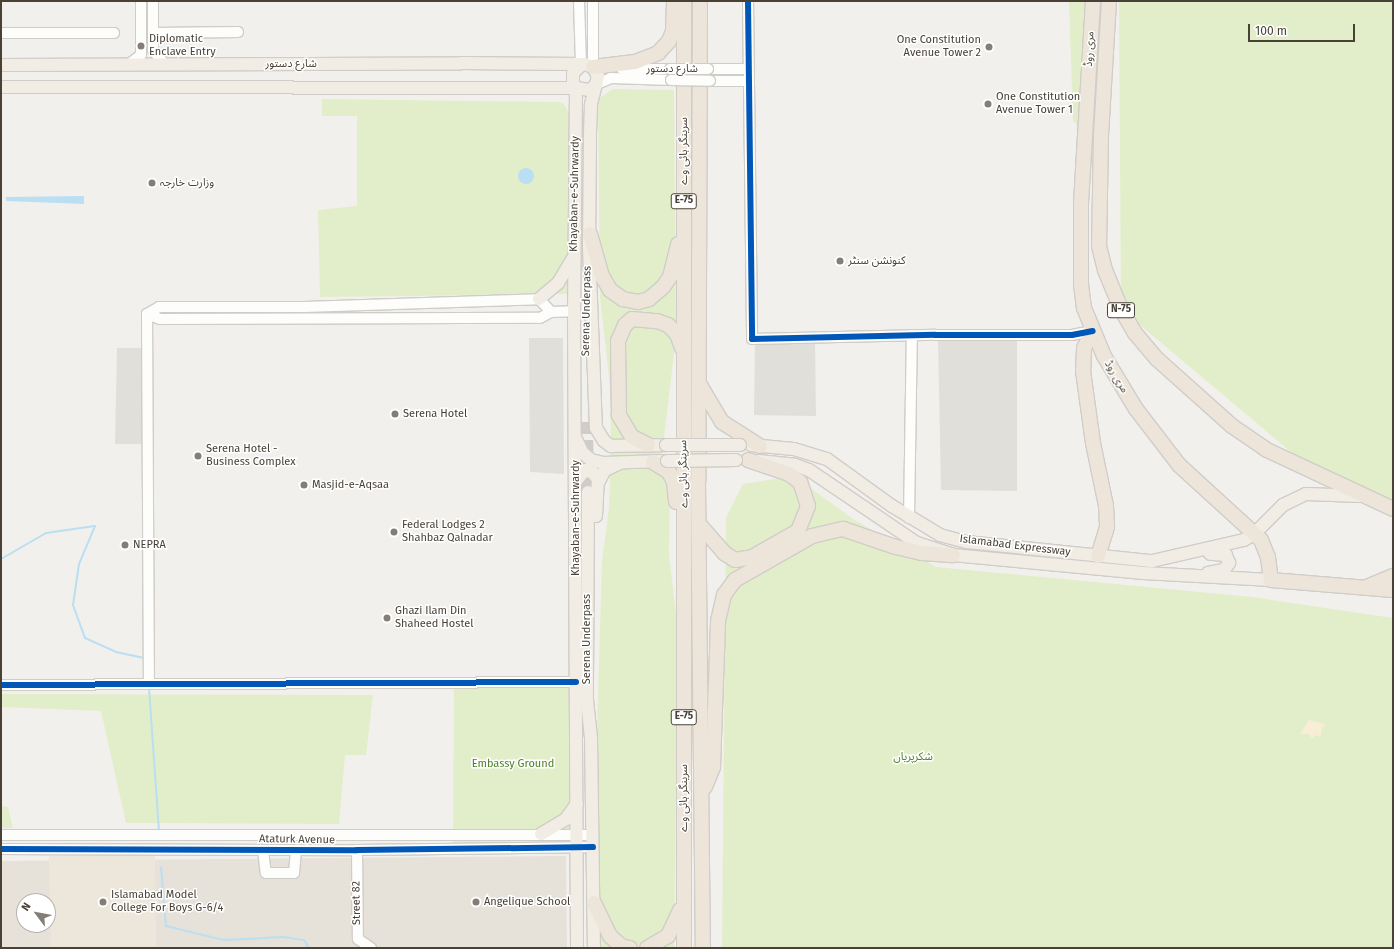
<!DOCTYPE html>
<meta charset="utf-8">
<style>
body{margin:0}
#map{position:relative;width:1394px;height:949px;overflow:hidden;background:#f2f0ec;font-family:"Fira Sans","Noto Sans Arabic",sans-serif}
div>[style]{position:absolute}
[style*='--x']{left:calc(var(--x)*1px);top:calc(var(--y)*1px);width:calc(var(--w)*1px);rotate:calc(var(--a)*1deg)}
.residential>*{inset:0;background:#e6e1d9}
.education>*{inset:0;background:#ede7db}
.green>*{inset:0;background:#e2eeca}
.sand>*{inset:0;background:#f7eed5}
.parking>*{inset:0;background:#e1dfda}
.water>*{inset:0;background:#badff2}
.round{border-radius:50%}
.stream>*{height:2px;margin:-1px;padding:0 1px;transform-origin:1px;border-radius:1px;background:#badff2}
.major-tunnel>*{height:12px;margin-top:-6px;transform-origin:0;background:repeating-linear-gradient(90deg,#d0cdc8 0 12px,transparent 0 18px)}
.roads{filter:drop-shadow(1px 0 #d0cdc9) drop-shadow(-1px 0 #d0cdc9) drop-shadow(0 1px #d0cdc9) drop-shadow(0 -1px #d0cdc9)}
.minor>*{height:10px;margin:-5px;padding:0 5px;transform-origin:5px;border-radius:5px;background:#fdfdfc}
.major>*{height:12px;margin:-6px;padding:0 6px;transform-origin:6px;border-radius:6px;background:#f2ede4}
.highway>*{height:14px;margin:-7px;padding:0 7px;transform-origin:7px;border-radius:7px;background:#ede5d9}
.bridges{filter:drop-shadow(1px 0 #d0cdc9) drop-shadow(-1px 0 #d0cdc9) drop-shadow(0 1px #d0cdc9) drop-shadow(0 -1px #d0cdc9)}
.minor-bridge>*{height:10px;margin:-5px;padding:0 5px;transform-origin:5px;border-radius:5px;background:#fdfdfc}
.major-bridge>*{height:12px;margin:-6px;padding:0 6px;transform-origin:6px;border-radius:6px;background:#f2ede4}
.cycleway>*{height:6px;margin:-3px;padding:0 3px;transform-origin:3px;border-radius:3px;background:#0057b8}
.dots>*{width:11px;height:11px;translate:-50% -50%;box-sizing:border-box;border:2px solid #fff;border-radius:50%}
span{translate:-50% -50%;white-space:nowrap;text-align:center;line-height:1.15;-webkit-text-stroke:3px #fff;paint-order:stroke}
.shield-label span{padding:1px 3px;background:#fff;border:1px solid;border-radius:3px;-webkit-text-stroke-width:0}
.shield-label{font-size:10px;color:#494136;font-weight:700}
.poi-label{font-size:11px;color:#494136}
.left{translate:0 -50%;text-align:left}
.right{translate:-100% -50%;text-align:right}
.street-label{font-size:11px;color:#494136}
.park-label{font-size:11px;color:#4c8025}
.frame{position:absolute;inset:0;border:2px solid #494136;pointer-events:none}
.north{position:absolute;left:16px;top:893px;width:40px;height:40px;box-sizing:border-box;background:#fff;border:1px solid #b6b3af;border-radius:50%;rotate:302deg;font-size:11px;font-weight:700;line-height:16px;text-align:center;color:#494136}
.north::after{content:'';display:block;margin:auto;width:14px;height:18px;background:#847e76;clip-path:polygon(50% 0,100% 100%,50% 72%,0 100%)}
.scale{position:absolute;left:1248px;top:24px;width:107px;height:18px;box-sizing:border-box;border:2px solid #494136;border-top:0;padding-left:5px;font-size:12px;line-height:14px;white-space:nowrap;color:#494136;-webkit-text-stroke:3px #fff;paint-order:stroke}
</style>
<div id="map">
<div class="residential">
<i style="clip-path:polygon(evenodd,566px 856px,567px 948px,1px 948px,1px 861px,566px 856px,24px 901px,48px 901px,48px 925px,24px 925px,24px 901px)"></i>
</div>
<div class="education">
<i style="clip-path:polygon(49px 856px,155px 856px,156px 948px,51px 948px)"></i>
</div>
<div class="green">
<i style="clip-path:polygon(1069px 1px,1091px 1px,1080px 127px,1073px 121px)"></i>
<i style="clip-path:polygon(1119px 1px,1393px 1px,1393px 511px,1317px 474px,1121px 309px)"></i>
<i style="clip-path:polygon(613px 89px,674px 90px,676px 337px,662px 454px,670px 487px,669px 555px,678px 631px,674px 948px,597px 948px,596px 761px,602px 562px,609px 507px,611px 446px,610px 386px,600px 297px,598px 99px)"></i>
<i style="clip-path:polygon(322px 99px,559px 102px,564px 104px,569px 113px,569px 294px,320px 297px,318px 210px,357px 206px,357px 116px,322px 116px)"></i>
<i style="clip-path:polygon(794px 476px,853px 519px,936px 567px,1252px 597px,1393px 618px,1393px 948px,722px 948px,726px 518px,743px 484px)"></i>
<i style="clip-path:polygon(454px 687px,574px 688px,572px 841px,453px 843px)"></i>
<i style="clip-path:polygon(1px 694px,373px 695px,366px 755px,345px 755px,339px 824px,126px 823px,101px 711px,1px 707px)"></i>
<i style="clip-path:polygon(1px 806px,8px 807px,13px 828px,1px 828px)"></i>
</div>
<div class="sand">
<i style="clip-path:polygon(1309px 720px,1325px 724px,1321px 731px,1321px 737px,1316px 735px,1312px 738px,1308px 734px,1300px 734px)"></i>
</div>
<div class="parking">
<i style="clip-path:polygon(529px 338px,563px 338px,564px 474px,530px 472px)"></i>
<i style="clip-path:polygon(755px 339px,815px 340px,816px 416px,754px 415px)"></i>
<i style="clip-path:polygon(938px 340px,1017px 341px,1017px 491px,941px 490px)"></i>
<i style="clip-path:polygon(117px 348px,147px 348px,146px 444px,115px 444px)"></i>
</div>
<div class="water">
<i class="round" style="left:518px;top:168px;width:16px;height:16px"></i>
<i style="clip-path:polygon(84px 196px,84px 204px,6px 201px,6px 197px)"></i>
</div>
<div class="stream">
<i style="--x:1;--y:559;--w:52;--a:-30"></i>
<i style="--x:46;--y:533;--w:49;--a:-8.1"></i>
<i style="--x:95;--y:526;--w:41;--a:112.8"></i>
<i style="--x:79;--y:564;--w:41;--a:98.3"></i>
<i style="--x:73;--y:605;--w:35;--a:70"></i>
<i style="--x:85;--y:638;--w:34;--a:24"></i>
<i style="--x:116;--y:652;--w:30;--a:12"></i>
<i style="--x:149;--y:688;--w:143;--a:86"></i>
<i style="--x:161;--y:867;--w:59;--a:85.2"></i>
<i style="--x:166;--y:926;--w:60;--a:13.6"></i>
<i style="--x:224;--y:940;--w:60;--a:-2.9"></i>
<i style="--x:284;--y:937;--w:20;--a:9"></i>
<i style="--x:304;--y:940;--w:9;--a:58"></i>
</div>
<div class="major-tunnel">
<i style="--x:587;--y:422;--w:70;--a:89.2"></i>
</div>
<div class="roads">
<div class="minor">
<i style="--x:153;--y:1;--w:49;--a:90"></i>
<i style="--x:153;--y:50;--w:19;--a:51"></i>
<i style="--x:579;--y:1;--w:64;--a:88.2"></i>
<i style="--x:748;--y:1;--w:338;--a:89.3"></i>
<i style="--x:752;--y:339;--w:183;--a:-1.3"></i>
<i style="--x:935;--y:335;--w:137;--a:0"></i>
<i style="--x:1072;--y:335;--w:21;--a:-11"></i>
<i style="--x:1;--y:33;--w:113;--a:0"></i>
<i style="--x:153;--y:33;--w:85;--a:-0.7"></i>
<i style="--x:128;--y:65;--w:16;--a:-38"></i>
<i style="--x:141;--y:55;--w:54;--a:-90"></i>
<i style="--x:593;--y:67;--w:66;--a:-90"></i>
<i style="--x:622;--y:69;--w:48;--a:0"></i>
<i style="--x:708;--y:69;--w:40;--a:0"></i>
<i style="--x:710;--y:81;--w:38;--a:0"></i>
<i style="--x:597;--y:84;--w:15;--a:-23"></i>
<i style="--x:611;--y:78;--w:60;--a:1.9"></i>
<i style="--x:147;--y:314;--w:14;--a:21"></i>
<i style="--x:160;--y:319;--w:380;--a:-0.2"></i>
<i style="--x:540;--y:318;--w:13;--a:-29"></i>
<i style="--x:551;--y:312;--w:23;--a:-2"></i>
<i style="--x:147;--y:314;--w:14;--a:-30"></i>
<i style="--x:159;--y:307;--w:145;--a:0"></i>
<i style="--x:304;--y:307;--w:235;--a:-1.9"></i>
<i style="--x:539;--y:299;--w:18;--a:47"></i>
<i style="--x:147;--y:314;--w:370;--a:89.7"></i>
<i style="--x:909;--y:518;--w:183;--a:-89.1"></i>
<i style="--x:1;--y:685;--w:575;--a:-0.3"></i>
<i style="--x:1;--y:835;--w:592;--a:0"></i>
<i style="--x:1;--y:849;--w:356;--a:0.2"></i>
<i style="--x:357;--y:850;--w:236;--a:-0.7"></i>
<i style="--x:263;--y:850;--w:23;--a:83"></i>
<i style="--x:266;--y:873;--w:28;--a:0"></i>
<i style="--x:294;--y:873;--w:23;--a:-85"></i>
<i style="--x:357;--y:850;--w:89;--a:89.4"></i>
<i style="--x:358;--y:939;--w:16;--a:35"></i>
</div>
<div class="major">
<i style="--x:1;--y:65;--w:460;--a:-0.2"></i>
<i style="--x:461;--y:63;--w:123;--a:0.5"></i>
<i style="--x:584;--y:64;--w:9;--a:18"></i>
<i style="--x:593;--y:67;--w:10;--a:61"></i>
<i style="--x:598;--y:76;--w:30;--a:104"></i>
<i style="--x:591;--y:105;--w:31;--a:92"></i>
<i style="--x:590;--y:136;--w:111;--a:90.5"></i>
<i style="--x:589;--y:247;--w:181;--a:87.8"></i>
<i style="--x:596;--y:428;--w:15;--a:58"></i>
<i style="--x:604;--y:441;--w:9;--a:36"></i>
<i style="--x:611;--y:446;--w:55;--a:-1"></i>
<i style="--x:581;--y:65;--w:11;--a:135"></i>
<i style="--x:573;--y:73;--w:11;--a:90"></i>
<i style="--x:573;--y:84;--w:5;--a:53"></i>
<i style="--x:576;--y:88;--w:14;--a:8"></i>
<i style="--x:590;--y:90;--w:9;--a:-41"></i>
<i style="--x:1;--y:87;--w:575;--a:0.1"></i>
<i style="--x:576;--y:88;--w:223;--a:90.5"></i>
<i style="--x:574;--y:311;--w:637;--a:89.73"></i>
<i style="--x:539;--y:299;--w:25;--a:-40"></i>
<i style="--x:558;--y:283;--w:29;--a:-59"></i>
<i style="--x:576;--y:439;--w:14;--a:65"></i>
<i style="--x:582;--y:452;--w:12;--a:42"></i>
<i style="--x:591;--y:460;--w:12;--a:14"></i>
<i style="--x:603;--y:463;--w:59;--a:-1.9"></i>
<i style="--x:751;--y:445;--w:43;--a:5.3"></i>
<i style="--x:794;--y:449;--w:34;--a:17"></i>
<i style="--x:827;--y:459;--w:80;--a:35.9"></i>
<i style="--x:892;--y:506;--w:56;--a:31.1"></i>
<i style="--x:940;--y:535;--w:28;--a:15"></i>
<i style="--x:967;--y:542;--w:186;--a:5.9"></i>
<i style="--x:1152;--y:561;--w:94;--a:-12.9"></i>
<i style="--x:1244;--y:540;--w:13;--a:-32"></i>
<i style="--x:1255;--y:533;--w:40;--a:-45"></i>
<i style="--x:1283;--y:505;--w:25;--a:-26"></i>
<i style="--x:1306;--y:494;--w:54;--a:2.1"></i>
<i style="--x:759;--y:461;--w:36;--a:6"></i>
<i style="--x:795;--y:465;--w:15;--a:20"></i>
<i style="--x:809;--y:470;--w:130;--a:34.1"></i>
<i style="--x:917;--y:543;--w:38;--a:18"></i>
<i style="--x:953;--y:555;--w:191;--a:5.4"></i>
<i style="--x:1143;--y:573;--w:128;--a:3.1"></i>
<i style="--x:576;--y:481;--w:14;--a:-51"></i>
<i style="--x:585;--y:470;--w:9;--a:21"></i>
<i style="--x:593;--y:473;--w:10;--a:53"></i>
<i style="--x:588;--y:492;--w:208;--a:90.3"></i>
<i style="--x:587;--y:700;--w:38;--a:84"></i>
<i style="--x:591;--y:738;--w:210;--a:89.2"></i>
<i style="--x:596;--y:516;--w:33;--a:-87"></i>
<i style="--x:598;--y:483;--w:15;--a:-62"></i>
<i style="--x:605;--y:470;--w:17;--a:-25"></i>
<i style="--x:1208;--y:573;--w:16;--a:-11"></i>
<i style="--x:1224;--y:570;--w:9;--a:-54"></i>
<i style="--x:1229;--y:563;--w:9;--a:-111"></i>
<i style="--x:1226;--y:555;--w:16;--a:-176"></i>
<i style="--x:541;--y:834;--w:29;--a:-31"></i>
<i style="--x:566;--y:819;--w:19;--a:-55"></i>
</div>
<div class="highway">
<i style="--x:700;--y:1;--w:481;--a:90.2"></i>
<i style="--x:698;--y:482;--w:466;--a:89.4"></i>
<i style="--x:1093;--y:1;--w:203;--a:93.4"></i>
<i style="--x:1081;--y:204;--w:80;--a:90"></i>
<i style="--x:1081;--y:284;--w:24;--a:83"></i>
<i style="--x:1084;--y:308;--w:52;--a:67.4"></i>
<i style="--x:1104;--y:356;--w:62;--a:58.9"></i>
<i style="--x:1136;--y:409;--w:71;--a:52.5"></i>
<i style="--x:1179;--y:465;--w:111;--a:42.4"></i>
<i style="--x:1261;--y:540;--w:18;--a:68"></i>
<i style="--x:1268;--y:557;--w:23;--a:83"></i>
<i style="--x:1271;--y:580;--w:122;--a:4.7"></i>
<i style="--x:1109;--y:1;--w:134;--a:93.4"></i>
<i style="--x:1101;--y:135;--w:111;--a:91"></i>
<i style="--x:1099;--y:246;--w:25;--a:76"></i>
<i style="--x:1105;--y:270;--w:42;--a:67.7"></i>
<i style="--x:1121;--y:309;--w:28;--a:60"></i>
<i style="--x:1135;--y:333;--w:34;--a:50"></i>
<i style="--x:1157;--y:359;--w:101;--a:41.8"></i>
<i style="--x:1232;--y:426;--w:42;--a:34.4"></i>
<i style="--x:1267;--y:450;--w:139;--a:25.1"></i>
<i style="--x:593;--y:67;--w:42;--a:-6.8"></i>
<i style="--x:635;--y:62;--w:25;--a:-21"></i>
<i style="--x:658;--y:53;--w:16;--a:-47"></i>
<i style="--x:669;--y:41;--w:11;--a:-68"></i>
<i style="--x:673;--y:31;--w:30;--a:-88"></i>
<i style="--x:590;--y:234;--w:44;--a:74.1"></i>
<i style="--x:602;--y:276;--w:16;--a:60"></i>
<i style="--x:610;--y:290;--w:16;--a:35"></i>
<i style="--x:623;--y:299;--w:15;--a:11"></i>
<i style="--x:638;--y:302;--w:11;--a:-15"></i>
<i style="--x:649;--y:299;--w:18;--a:-41"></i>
<i style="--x:663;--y:287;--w:12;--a:-55"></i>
<i style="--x:670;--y:277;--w:34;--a:-76"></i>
<i style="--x:1093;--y:331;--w:19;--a:118"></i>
<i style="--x:1084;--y:348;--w:23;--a:92"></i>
<i style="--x:1083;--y:371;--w:73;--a:82.1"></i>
<i style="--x:1093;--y:443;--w:64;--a:78.3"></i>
<i style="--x:1106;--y:506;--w:21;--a:87"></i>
<i style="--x:1107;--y:527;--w:30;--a:107"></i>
<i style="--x:700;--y:385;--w:43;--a:59.3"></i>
<i style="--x:722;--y:422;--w:45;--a:32.3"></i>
<i style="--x:648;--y:445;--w:18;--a:-153"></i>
<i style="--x:632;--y:437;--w:26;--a:-121"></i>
<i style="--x:619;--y:415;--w:74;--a:-90.8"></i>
<i style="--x:618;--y:341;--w:17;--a:-66"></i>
<i style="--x:625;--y:325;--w:9;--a:-41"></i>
<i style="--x:632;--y:319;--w:25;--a:5"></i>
<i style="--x:657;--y:321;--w:12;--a:20"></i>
<i style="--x:668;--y:325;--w:13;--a:45"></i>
<i style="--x:677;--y:334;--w:15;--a:70"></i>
<i style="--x:653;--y:462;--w:19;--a:32"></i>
<i style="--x:669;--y:472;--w:11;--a:63"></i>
<i style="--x:674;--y:482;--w:20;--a:84"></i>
<i style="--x:700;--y:525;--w:37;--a:49"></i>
<i style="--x:724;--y:553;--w:13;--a:32"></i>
<i style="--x:735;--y:560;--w:17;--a:-10"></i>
<i style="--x:752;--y:557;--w:53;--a:-29.5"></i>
<i style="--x:798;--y:531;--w:27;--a:-68"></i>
<i style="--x:808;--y:506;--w:25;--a:-108"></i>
<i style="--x:800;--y:482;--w:14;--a:-144"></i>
<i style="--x:789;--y:474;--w:43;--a:-161.1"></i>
<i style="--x:1369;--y:586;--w:26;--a:-23"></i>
<i style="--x:705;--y:787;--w:22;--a:-68"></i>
<i style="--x:713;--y:767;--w:146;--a:-88"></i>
<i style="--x:718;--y:621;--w:27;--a:-77"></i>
<i style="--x:724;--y:595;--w:19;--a:-54"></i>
<i style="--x:735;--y:580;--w:89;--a:-29.7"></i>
<i style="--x:812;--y:536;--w:32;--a:-13"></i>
<i style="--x:843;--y:529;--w:56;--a:18.8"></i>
<i style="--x:896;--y:547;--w:27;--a:13"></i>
<i style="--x:922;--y:553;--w:31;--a:4"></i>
<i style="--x:594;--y:903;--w:37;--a:64"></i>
<i style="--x:610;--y:936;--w:15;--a:42"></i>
<i style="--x:621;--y:946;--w:9;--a:13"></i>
<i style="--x:647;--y:948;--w:24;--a:-30"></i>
<i style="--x:668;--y:936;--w:29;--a:-65"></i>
<i style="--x:684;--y:948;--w:947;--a:-90"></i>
</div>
</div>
<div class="bridges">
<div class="minor-bridge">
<i style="--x:670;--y:69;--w:38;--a:0"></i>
<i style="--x:671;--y:80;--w:39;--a:1"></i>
</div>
<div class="major-bridge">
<i style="--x:666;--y:445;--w:74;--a:0"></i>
<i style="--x:667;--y:461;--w:69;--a:-0.8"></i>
</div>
</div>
<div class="cycleway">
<i style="--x:748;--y:1;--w:338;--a:89.3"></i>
<i style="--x:752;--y:339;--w:183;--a:-1.3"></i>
<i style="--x:935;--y:335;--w:137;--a:0"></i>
<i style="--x:1072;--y:335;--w:21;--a:-11"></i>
<i style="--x:1;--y:685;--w:575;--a:-0.3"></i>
<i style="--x:1;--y:849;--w:356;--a:0.2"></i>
<i style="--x:357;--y:850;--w:236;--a:-0.7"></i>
</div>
<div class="dots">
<i style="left:141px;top:46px;background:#847e76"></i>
<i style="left:989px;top:47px;background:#847e76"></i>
<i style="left:988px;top:104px;background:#847e76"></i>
<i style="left:152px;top:183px;background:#847e76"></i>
<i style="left:840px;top:261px;background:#847e76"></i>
<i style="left:395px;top:414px;background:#847e76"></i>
<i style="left:198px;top:456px;background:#847e76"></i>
<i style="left:304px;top:485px;background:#847e76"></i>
<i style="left:394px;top:532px;background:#847e76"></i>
<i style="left:125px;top:545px;background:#847e76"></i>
<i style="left:387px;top:618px;background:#847e76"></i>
<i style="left:103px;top:902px;background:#847e76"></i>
<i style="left:476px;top:902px;background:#847e76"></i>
</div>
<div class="shield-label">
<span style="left:684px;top:201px">E-75</span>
<span style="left:1121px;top:310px">N-75</span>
<span style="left:684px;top:717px">E-75</span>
</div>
<div class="poi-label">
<span class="left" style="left:149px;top:46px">Diplomatic<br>Enclave Entry</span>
<span class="right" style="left:981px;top:47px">One Constitution<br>Avenue Tower 2</span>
<span class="left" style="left:996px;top:104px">One Constitution<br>Avenue Tower 1</span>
<span class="left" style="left:160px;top:183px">وزارت خارجہ</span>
<span class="left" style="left:848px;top:261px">کنونشن سنٹر</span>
<span class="left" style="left:403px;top:414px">Serena Hotel</span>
<span class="left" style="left:206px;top:456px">Serena Hotel -<br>Business Complex</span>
<span class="left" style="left:312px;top:485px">Masjid-e-Aqsaa</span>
<span class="left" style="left:402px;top:532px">Federal Lodges 2<br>Shahbaz Qalnadar</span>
<span class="left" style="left:133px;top:545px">NEPRA</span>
<span class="left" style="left:395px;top:618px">Ghazi Ilam Din<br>Shaheed Hostel</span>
<span class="left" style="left:111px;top:902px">Islamabad Model<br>College For Boys G-6/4</span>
<span class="left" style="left:484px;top:902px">Angelique School</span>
</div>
<div class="street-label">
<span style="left:1090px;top:49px;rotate:-87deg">مری روڈ</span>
<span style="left:291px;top:64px">شارع دستور</span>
<span style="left:672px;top:69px">شارع دستور</span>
<span style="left:684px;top:151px;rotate:-90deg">سرینگر ہائی وے</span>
<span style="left:575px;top:194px;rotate:-89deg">Khayaban-e-Suhrwardy</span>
<span style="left:587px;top:311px;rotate:-89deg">Serena Underpass</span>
<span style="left:1116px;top:377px;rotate:59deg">مری روڈ</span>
<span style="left:684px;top:474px;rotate:-91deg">سرینگر ہائی وے</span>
<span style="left:576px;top:518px;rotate:-90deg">Khayaban-e-Suhrwardy</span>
<span style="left:1015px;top:546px;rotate:7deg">Islamabad Expressway</span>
<span style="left:587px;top:639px;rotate:-90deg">Serena Underpass</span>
<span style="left:684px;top:798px;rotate:-90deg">سرینگر ہائی وے</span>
<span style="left:297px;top:840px;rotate:1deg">Ataturk Avenue</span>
<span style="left:357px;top:903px;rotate:-91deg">Street 82</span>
</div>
<div class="park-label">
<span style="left:913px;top:757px">شکرپریاں</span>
<span style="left:513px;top:764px">Embassy Ground</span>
</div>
<div class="frame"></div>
<div class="north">N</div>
<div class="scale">100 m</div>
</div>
